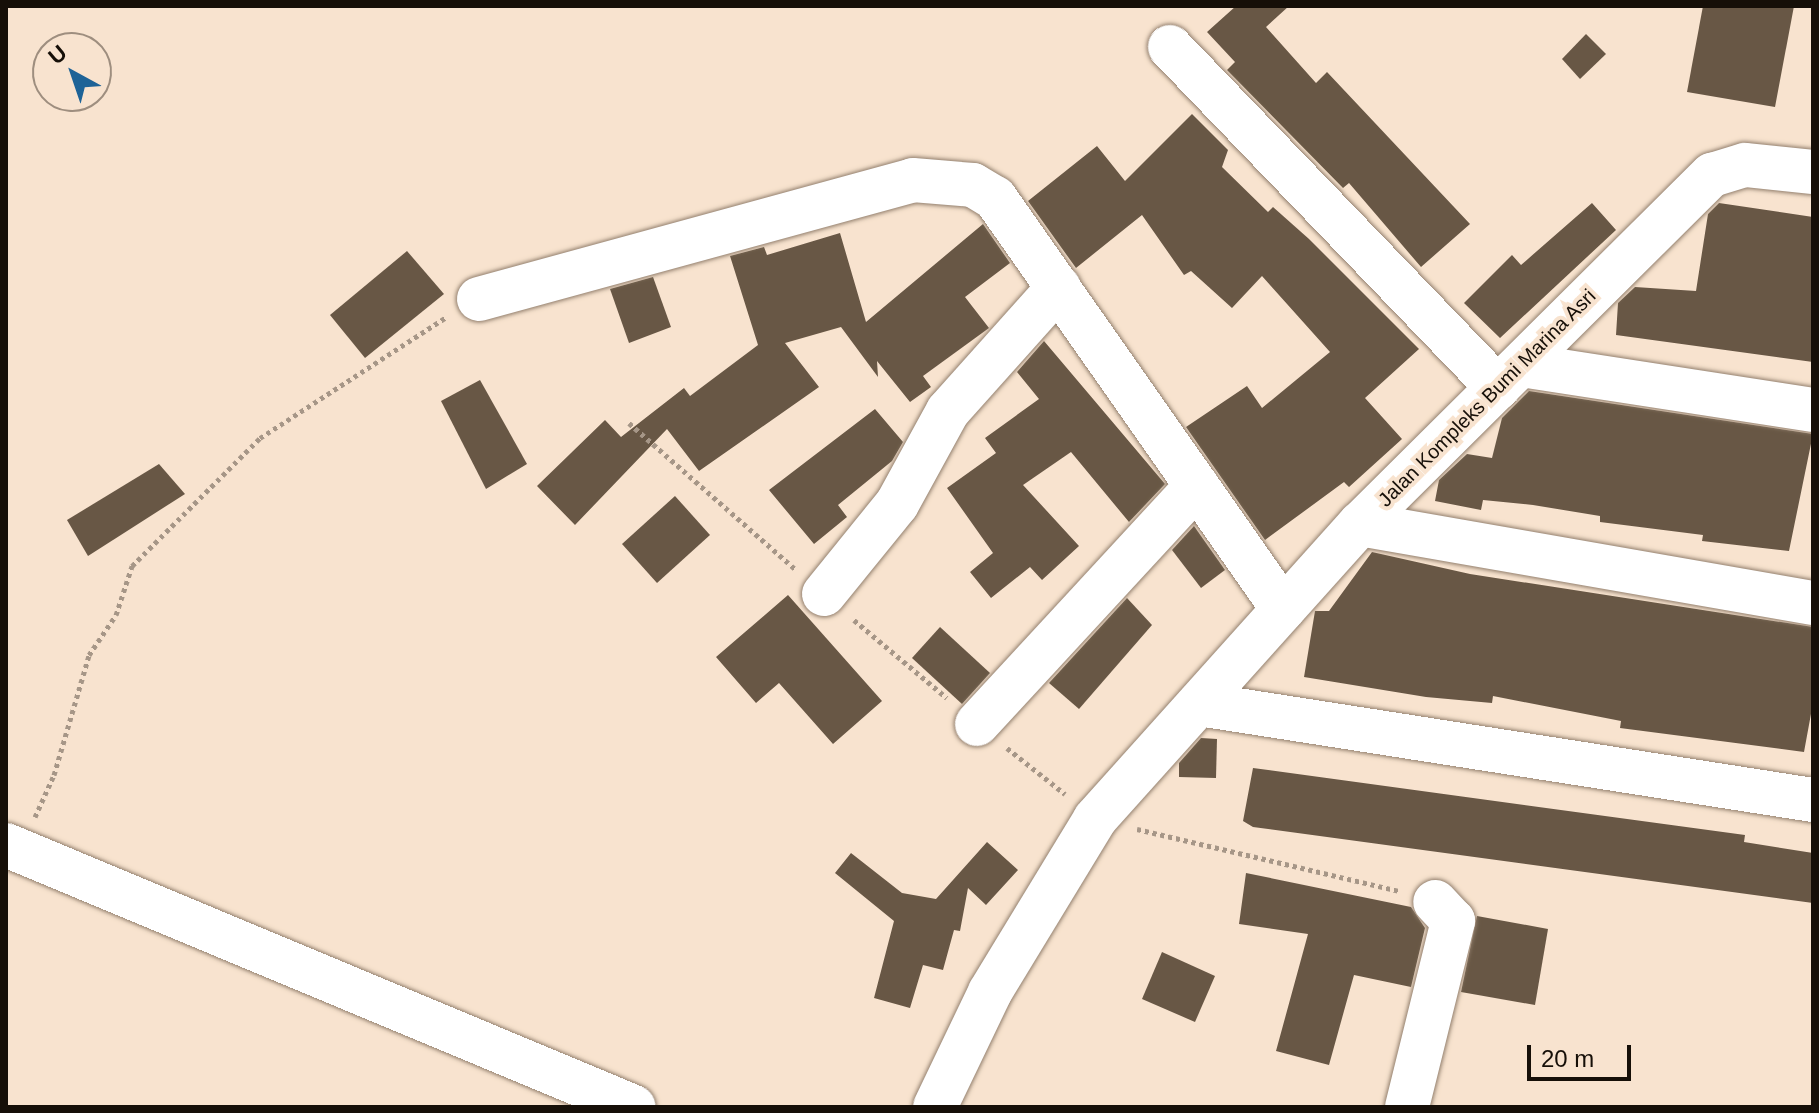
<!DOCTYPE html>
<style>
body{margin:0}
#map{position:relative;width:1819px;height:1113px;overflow:hidden;background:#f8e3cf;font-family:Arial,sans-serif}
div>[style]{position:absolute}
.building>*{inset:0;background:#685745}
.path>*{height:5px;margin-top:-2.5px;transform-origin:0;background:repeating-linear-gradient(90deg,#a69687 0 4px,transparent 0 8px)}
.roads{filter:drop-shadow(0 0 2px #93806e) drop-shadow(0 0 2px #93806e)}
.minor>*{height:44px;margin:-22px;padding:0 22px;transform-origin:22px;border-radius:22px;background:#fff}
span{translate:-50% -50%;white-space:nowrap;text-align:center;line-height:1.15;-webkit-text-stroke:8px #f8e3cf;paint-order:stroke}
.street-label{font-size:20px;color:#160f08}
.frame{position:absolute;inset:0;border:8px solid #160f08;pointer-events:none}
.north{position:absolute;left:32px;top:32px;width:80px;height:80px;box-sizing:border-box;background:#f8e3cf;border:2px solid #9e8e7f;border-radius:50%;rotate:320deg;font-size:22px;font-weight:700;line-height:32px;text-align:center;color:#160f08}
.north::after{content:'';display:block;margin:auto;width:28px;height:36px;background:#1e6397;clip-path:polygon(50% 0,100% 100%,50% 72%,0 100%)}
.scale{position:absolute;left:1527px;top:1045px;width:104px;height:36px;box-sizing:border-box;border:4px solid #160f08;border-top:0;padding-left:10px;font-size:24px;line-height:28px;white-space:nowrap;color:#160f08;-webkit-text-stroke:6px #f8e3cf;paint-order:stroke}
</style>
<div id="map">
<div class="building">
<i style="clip-path:polygon(1236px 6px,1289px 6px,1266px 27px,1316px 83px,1327px 72px,1470px 224px,1421px 267px,1349px 183px,1343px 188px,1227px 70px,1235px 62px,1207px 32px)"></i>
<i style="clip-path:polygon(1703px 6px,1794px 6px,1775px 107px,1687px 92px)"></i>
<i style="clip-path:polygon(1586px 34px,1606px 54px,1580px 79px,1562px 59px)"></i>
<i style="clip-path:polygon(1192px 114px,1228px 150px,1222px 167px,1268px 212px,1273px 207px,1309px 239px,1419px 349px,1365px 398px,1402px 439px,1349px 487px,1344px 482px,1265px 540px,1186px 427px,1247px 386px,1262px 408px,1330px 352px,1262px 276px,1232px 308px,1191px 271px,1184px 275px,1142px 215px,1076px 268px,1028px 201px,1097px 146px,1125px 181px)"></i>
<i style="clip-path:polygon(1592px 203px,1616px 230px,1500px 338px,1464px 303px,1512px 255px,1521px 265px)"></i>
<i style="clip-path:polygon(1719px 203px,1813px 217px,1813px 362px,1616px 335px,1618px 303px,1635px 287px,1696px 291px,1708px 214px)"></i>
<i style="clip-path:polygon(983px 224px,1010px 263px,965px 297px,989px 328px,923px 376px,931px 387px,910px 402px,877px 361px,878px 377px,841px 327px,785px 343px,819px 387px,699px 471px,667px 429px,575px 525px,537px 486px,605px 420px,621px 437px,684px 388px,690px 396px,758px 345px,730px 256px,764px 247px,767px 255px,840px 233px,866px 322px)"></i>
<i style="clip-path:polygon(407px 251px,444px 294px,365px 358px,330px 315px)"></i>
<i style="clip-path:polygon(653px 277px,671px 327px,629px 343px,610px 289px)"></i>
<i style="clip-path:polygon(1044px 341px,1165px 484px,1129px 522px,1071px 452px,1023px 485px,1079px 546px,1042px 580px,1030px 567px,991px 598px,970px 572px,993px 553px,947px 488px,996px 453px,985px 438px,1039px 399px,1017px 372px)"></i>
<i style="clip-path:polygon(480px 380px,527px 464px,486px 489px,441px 401px)"></i>
<i style="clip-path:polygon(1529px 391px,1813px 434px,1789px 551px,1702px 541px,1703px 535px,1600px 522px,1600px 516px,1533px 505px,1483px 500px,1481px 510px,1435px 501px,1439px 480px,1467px 454px,1492px 458px,1502px 418px)"></i>
<i style="clip-path:polygon(875px 409px,903px 442px,892px 461px,838px 505px,847px 517px,814px 544px,769px 490px)"></i>
<i style="clip-path:polygon(159px 464px,185px 494px,88px 556px,67px 520px)"></i>
<i style="clip-path:polygon(675px 496px,710px 535px,657px 583px,622px 544px)"></i>
<i style="clip-path:polygon(1194px 526px,1225px 570px,1201px 588px,1172px 550px)"></i>
<i style="clip-path:polygon(1372px 552px,1470px 574px,1813px 627px,1813px 703px,1804px 752px,1620px 728px,1621px 721px,1493px 696px,1492px 703px,1426px 697px,1304px 677px,1315px 611px,1329px 611px)"></i>
<i style="clip-path:polygon(788px 595px,882px 701px,833px 744px,779px 683px,756px 703px,716px 657px)"></i>
<i style="clip-path:polygon(1127px 598px,1152px 625px,1079px 709px,1049px 683px)"></i>
<i style="clip-path:polygon(940px 627px,990px 673px,962px 704px,912px 658px)"></i>
<i style="clip-path:polygon(1201px 738px,1217px 739px,1216px 778px,1179px 777px,1179px 763px)"></i>
<i style="clip-path:polygon(1253px 768px,1745px 835px,1744px 842px,1813px 853px,1813px 903px,1253px 827px,1243px 821px)"></i>
<i style="clip-path:polygon(987px 842px,1018px 870px,986px 905px,968px 888px,960px 931px,954px 930px,943px 970px,923px 965px,910px 1008px,874px 998px,894px 921px,835px 873px,851px 853px,902px 893px,936px 899px)"></i>
<i style="clip-path:polygon(1246px 873px,1411px 907px,1425px 928px,1411px 987px,1354px 975px,1329px 1065px,1276px 1051px,1308px 934px,1239px 924px)"></i>
<i style="clip-path:polygon(1477px 916px,1548px 929px,1535px 1005px,1461px 992px)"></i>
<i style="clip-path:polygon(1162px 952px,1215px 976px,1195px 1022px,1142px 999px)"></i>
</div>
<div class="path">
<i style="left:629px;top:423px;width:221px;rotate:41.3deg"></i>
<i style="left:854px;top:620px;width:121px;rotate:40deg"></i>
<i style="left:1007px;top:748px;width:74px;rotate:38.4deg"></i>
<i style="left:35px;top:817px;width:46px;rotate:-65.7deg"></i>
<i style="left:54px;top:775px;width:125px;rotate:-73.7deg"></i>
<i style="left:89px;top:655px;width:48px;rotate:-56deg"></i>
<i style="left:116px;top:615px;width:52px;rotate:-71.9deg"></i>
<i style="left:132px;top:566px;width:181px;rotate:-45deg"></i>
<i style="left:260px;top:438px;width:222px;rotate:-33deg"></i>
<i style="left:1137px;top:829px;width:269px;rotate:13.3deg"></i>
</div>
<div class="roads">
<div class="minor">
<i style="left:1170px;top:47px;width:473px;rotate:46.1deg"></i>
<i style="left:479px;top:299px;width:450px;rotate:-15.3deg"></i>
<i style="left:913px;top:180px;width:60px;rotate:4.8deg"></i>
<i style="left:973px;top:185px;width:26px;rotate:31deg"></i>
<i style="left:995px;top:198px;width:502px;rotate:54.98deg"></i>
<i style="left:1522px;top:365px;width:294px;rotate:8.8deg"></i>
<i style="left:1360px;top:524px;width:460px;rotate:9.9deg"></i>
<i style="left:824px;top:594px;width:116px;rotate:-51deg"></i>
<i style="left:897px;top:504px;width:106px;rotate:-61.3deg"></i>
<i style="left:948px;top:411px;width:166px;rotate:-48.2deg"></i>
<i style="left:1199px;top:704px;width:621px;rotate:8.89deg"></i>
<i style="left:977px;top:724px;width:324px;rotate:-47.3deg"></i>
<i style="left:6px;top:845px;width:680px;rotate:22.65deg"></i>
<i style="left:935px;top:1107px;width:127px;rotate:-64.4deg"></i>
<i style="left:990px;top:992px;width:202px;rotate:-58.7deg"></i>
<i style="left:1095px;top:819px;width:397px;rotate:-48.1deg"></i>
<i style="left:1360px;top:524px;width:496px;rotate:-44.8deg"></i>
<i style="left:1712px;top:175px;width:34px;rotate:-17deg"></i>
<i style="left:1745px;top:165px;width:68px;rotate:5.9deg"></i>
<i style="left:1407px;top:1107px;width:192px;rotate:-76.1deg"></i>
<i style="left:1453px;top:921px;width:26px;rotate:-133deg"></i>
</div>
</div>
<div class="street-label">
<span style="left:1487px;top:398px;rotate:-45deg">Jalan Kompleks Bumi Marina Asri</span>
</div>
<div class="frame"></div>
<div class="north">U</div>
<div class="scale">20 m</div>
</div>
